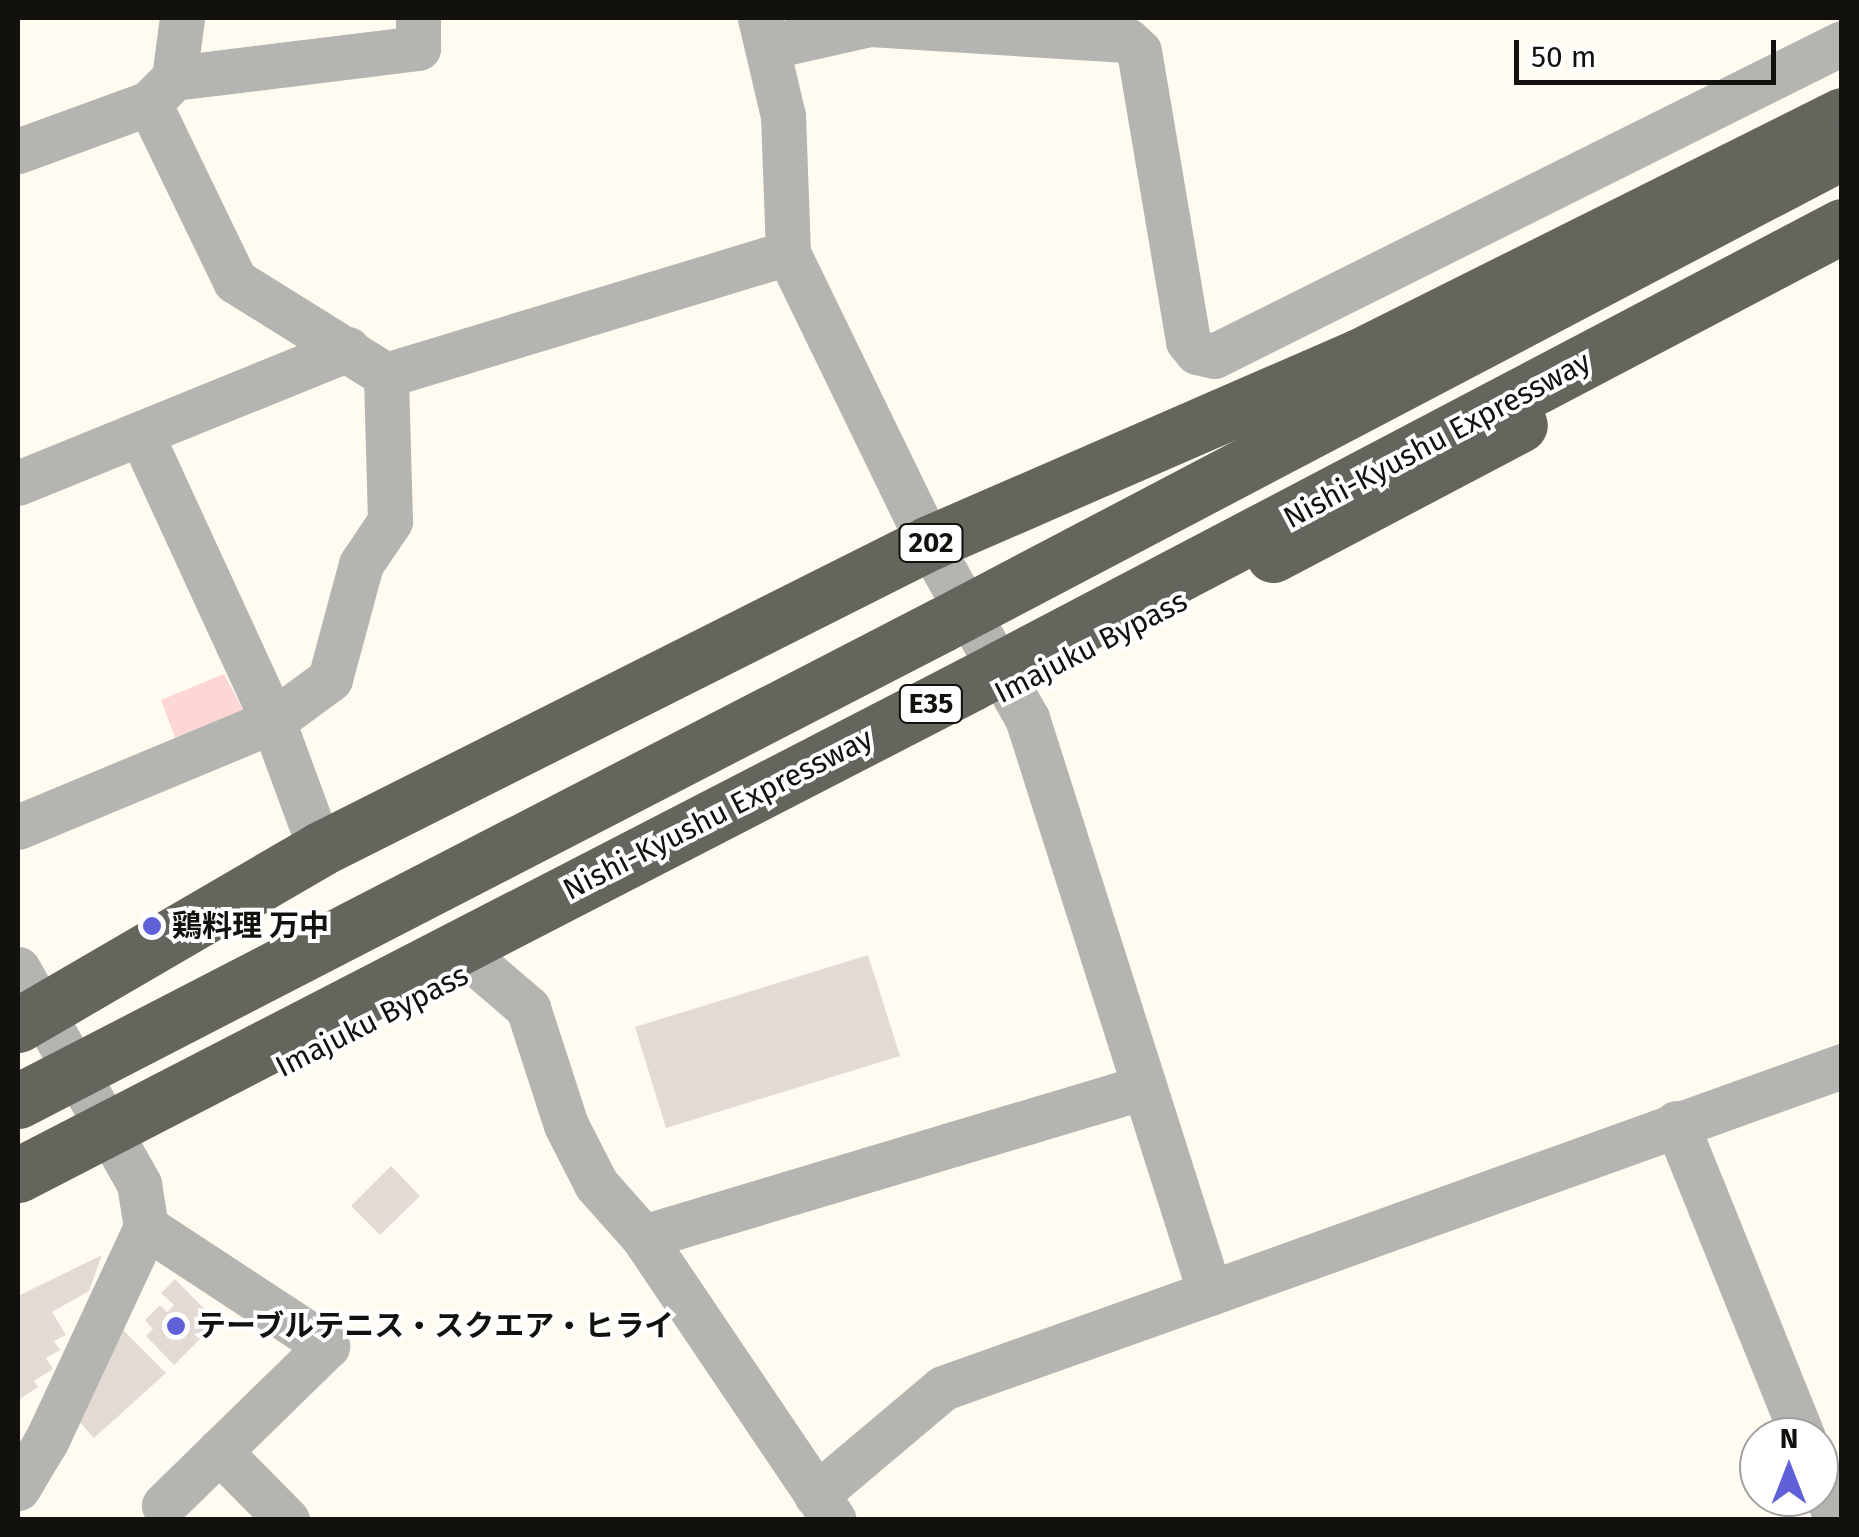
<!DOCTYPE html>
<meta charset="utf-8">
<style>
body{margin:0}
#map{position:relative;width:1859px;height:1537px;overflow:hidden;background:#fffbf1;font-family:"Fira Sans","Noto Sans JP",sans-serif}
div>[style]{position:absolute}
.green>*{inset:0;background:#fcd7d6}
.building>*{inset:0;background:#e3dad4}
.minor>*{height:45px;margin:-22.5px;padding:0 22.5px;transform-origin:22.5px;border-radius:22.5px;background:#b4b5b1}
.highway>*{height:55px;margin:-27.5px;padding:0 27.5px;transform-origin:27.5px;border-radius:27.5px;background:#64665e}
.highway-bridge>*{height:55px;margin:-27.5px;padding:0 27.5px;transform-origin:27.5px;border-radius:27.5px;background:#64665e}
.dots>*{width:28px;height:28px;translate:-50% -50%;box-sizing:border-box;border:5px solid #fff;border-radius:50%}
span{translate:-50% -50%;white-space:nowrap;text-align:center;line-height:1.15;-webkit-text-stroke:8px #fff;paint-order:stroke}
.shield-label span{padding:2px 8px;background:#fff;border:2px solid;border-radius:8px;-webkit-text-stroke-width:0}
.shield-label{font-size:28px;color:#12110d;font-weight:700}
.street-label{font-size:30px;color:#12110d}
.poi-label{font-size:30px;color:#12110d;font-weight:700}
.left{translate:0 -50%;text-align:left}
.frame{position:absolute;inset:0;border:20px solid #12110d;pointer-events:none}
.north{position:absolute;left:1739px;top:1417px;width:100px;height:100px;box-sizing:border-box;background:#fff;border:2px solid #a0a09e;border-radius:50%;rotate:0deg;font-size:28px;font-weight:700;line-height:40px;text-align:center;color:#12110d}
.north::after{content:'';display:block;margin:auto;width:35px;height:45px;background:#6060d8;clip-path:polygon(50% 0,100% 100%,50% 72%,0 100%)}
.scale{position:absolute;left:1514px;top:40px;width:262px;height:45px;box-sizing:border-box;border:5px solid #12110d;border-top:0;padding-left:12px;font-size:30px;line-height:35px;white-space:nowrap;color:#12110d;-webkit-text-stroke:8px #fff;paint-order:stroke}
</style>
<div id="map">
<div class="green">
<i style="clip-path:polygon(224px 674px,249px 721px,180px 751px,161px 700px)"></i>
</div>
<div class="building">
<i style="clip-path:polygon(868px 955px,900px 1056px,666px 1128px,635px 1027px)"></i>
<i style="clip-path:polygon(391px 1166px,420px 1196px,380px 1235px,351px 1206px)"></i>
<i style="clip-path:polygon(102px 1255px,89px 1291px,52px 1312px,66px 1335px,54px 1341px,60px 1350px,46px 1358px,53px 1369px,34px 1381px,38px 1387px,18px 1400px,18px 1296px)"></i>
<i style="clip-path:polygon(175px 1279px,217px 1322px,174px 1365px,146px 1336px,153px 1329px,145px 1320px,160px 1305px,167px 1312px,174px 1305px,161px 1293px)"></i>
<i style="clip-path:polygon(119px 1326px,166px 1373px,94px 1438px,77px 1419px)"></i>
</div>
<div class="minor">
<i style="left:760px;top:18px;width:101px;rotate:76.8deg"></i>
<i style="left:783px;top:116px;width:137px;rotate:87.9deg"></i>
<i style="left:788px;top:253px;width:322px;rotate:64.1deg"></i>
<i style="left:929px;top:543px;width:201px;rotate:60.8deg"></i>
<i style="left:1027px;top:718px;width:603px;rotate:72.35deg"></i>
<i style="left:1210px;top:1293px;width:672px;rotate:-19.76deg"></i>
<i style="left:767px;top:47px;width:106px;rotate:-12.6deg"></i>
<i style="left:870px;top:24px;width:257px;rotate:3.6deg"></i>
<i style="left:1127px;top:40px;width:16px;rotate:43deg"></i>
<i style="left:1139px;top:51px;width:294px;rotate:80.4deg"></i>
<i style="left:1188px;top:341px;width:14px;rotate:51deg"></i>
<i style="left:1197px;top:352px;width:17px;rotate:13deg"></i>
<i style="left:1214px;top:356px;width:702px;rotate:-26.49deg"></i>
<i style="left:174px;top:78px;width:246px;rotate:-7deg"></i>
<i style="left:418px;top:48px;width:30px;rotate:-90deg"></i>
<i style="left:149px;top:103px;width:198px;rotate:64.2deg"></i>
<i style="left:235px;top:281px;width:178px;rotate:31.9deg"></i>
<i style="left:18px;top:151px;width:140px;rotate:-20.1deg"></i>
<i style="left:149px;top:103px;width:35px;rotate:-45deg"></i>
<i style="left:174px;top:78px;width:61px;rotate:-82.4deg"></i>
<i style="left:386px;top:375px;width:420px;rotate:-16.9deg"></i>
<i style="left:141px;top:434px;width:316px;rotate:65.3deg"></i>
<i style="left:273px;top:721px;width:136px;rotate:69.8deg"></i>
<i style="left:18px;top:483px;width:356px;rotate:-22.1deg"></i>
<i style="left:18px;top:827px;width:276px;rotate:-22.6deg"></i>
<i style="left:273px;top:721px;width:71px;rotate:-36.4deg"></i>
<i style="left:330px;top:679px;width:119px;rotate:-74.9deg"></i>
<i style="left:361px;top:564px;width:52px;rotate:-56deg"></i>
<i style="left:390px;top:521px;width:146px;rotate:-91.6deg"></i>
<i style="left:479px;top:966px;width:65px;rotate:40.6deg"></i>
<i style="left:528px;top:1008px;width:123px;rotate:72deg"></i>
<i style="left:566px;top:1125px;width:66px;rotate:63deg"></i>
<i style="left:596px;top:1184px;width:71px;rotate:48.4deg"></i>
<i style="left:643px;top:1237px;width:341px;rotate:56deg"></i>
<i style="left:18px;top:969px;width:247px;rotate:60.6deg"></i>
<i style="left:139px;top:1184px;width:44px;rotate:80.8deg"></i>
<i style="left:146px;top:1227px;width:236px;rotate:115deg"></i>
<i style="left:46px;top:1441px;width:55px;rotate:120.8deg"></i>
<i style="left:1676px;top:1123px;width:339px;rotate:68deg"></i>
<i style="left:146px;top:1227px;width:217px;rotate:33.3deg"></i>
<i style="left:327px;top:1346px;width:228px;rotate:135.7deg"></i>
<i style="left:643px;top:1237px;width:523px;rotate:-16.67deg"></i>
<i style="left:219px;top:1451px;width:97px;rotate:45.4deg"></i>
<i style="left:1819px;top:1476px;width:48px;rotate:67.8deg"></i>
<i style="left:816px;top:1495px;width:166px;rotate:-40.1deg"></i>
<i style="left:943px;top:1388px;width:283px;rotate:-19.6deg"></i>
</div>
<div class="highway">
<i style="left:1273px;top:555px;width:279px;rotate:-27.8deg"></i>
<i style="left:18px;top:1025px;width:350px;rotate:-30.2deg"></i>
<i style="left:320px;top:849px;width:682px;rotate:-26.68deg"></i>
<i style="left:929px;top:543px;width:469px;rotate:-23.5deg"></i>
<i style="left:1359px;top:356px;width:540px;rotate:-26.52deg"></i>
</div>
<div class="highway-bridge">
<i style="left:18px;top:1101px;width:1039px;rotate:-27.28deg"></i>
<i style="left:941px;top:625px;width:1018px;rotate:-27.7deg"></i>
<i style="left:18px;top:1175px;width:1073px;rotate:-27.28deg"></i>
<i style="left:972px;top:683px;width:983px;rotate:-27.71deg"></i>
</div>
<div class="dots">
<i style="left:152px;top:926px;background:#6060d8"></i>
<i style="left:176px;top:1326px;background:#6060d8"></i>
</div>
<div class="shield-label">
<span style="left:931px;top:543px">202</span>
<span style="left:931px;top:704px">E35</span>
</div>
<div class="street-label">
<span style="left:1437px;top:440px;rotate:-28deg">Nishi-Kyushu Expressway</span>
<span style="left:1091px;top:647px;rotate:-27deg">Imajuku Bypass</span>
<span style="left:718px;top:814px;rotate:-27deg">Nishi-Kyushu Expressway</span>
<span style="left:372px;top:1021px;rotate:-27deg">Imajuku Bypass</span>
</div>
<div class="poi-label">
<span class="left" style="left:172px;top:926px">鶏料理 万中</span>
<span class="left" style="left:196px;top:1326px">テーブルテニス・スクエア・ヒライ</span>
</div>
<div class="frame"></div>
<div class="north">N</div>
<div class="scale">50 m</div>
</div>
